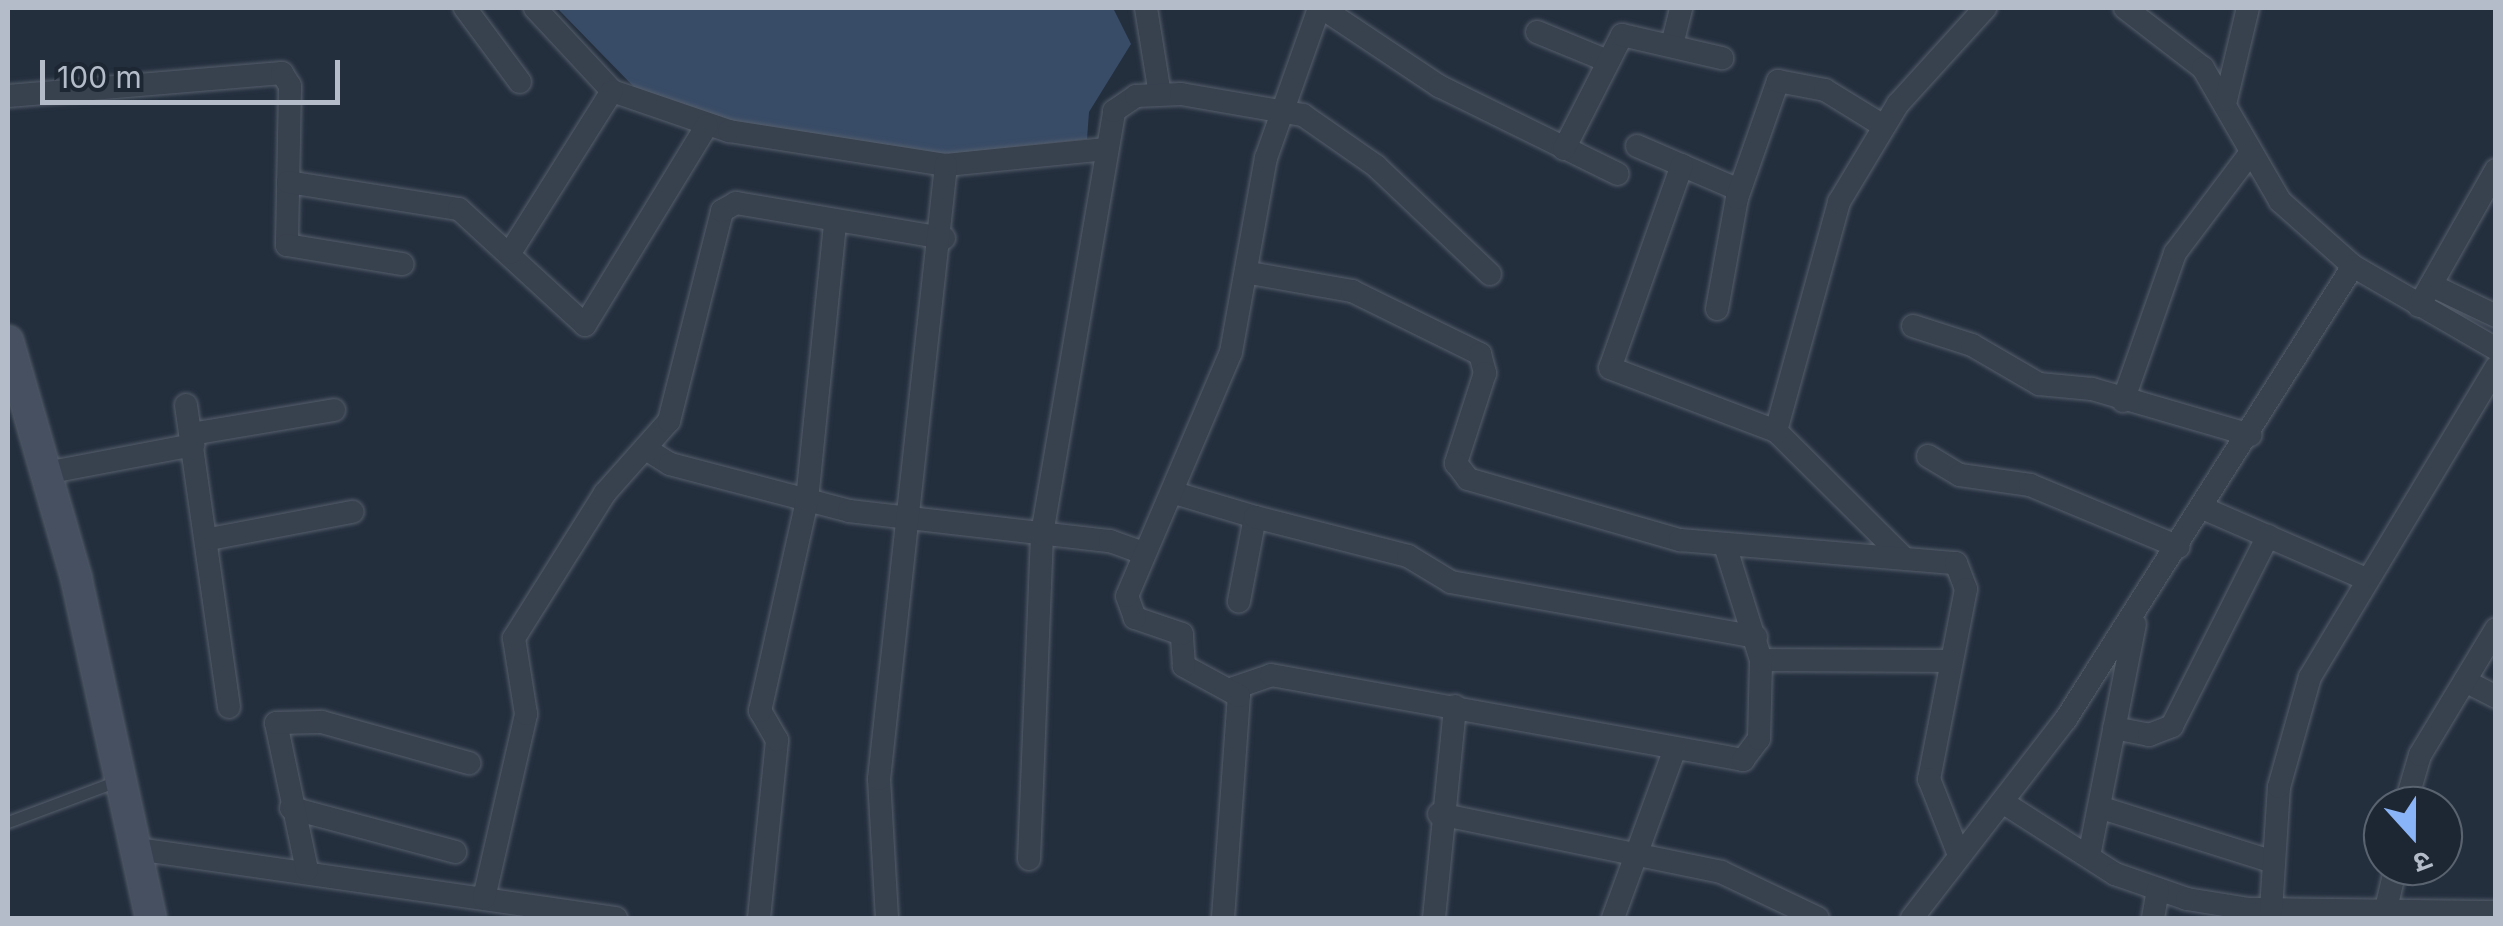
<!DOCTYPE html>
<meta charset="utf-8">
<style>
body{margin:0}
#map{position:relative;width:2503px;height:926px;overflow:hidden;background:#242f3e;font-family:Inter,"Noto Sans Devanagari",sans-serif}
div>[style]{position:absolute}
.water>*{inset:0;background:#394c67}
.roads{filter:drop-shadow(0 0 2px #565f6c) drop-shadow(0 0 2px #565f6c)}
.lane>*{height:11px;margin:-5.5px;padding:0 5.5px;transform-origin:5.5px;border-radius:5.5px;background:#38414e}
.street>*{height:22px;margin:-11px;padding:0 11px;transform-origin:11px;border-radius:11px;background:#38414e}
.secondary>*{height:30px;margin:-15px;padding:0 15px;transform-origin:15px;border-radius:15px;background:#465061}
span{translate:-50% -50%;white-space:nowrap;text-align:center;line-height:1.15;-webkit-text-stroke:8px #1d2633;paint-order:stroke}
.frame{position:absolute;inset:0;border:10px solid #b4bcc9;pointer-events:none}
.north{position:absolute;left:2363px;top:786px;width:100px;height:100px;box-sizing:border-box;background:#1d2633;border:2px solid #59626f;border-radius:50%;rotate:159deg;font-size:28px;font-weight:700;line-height:40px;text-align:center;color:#b4bcc9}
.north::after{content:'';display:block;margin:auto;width:35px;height:45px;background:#8ab4f8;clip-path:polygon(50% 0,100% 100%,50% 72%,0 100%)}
.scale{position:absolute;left:40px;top:60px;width:300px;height:45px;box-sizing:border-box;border:5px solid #b4bcc9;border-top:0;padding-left:12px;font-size:30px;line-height:35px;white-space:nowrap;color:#b4bcc9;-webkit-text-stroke:8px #1d2633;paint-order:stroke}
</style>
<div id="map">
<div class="water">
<i style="clip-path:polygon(557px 8px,1113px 8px,1131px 44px,1089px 112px,1087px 139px,930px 156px,759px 132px,634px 87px)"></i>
</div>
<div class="roads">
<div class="lane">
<i style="left:8px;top:822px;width:120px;rotate:-20.6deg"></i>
</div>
<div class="street">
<i style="left:465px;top:8px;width:92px;rotate:53.4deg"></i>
<i style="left:535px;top:8px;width:113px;rotate:47.1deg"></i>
<i style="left:612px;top:91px;width:124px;rotate:18.9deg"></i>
<i style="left:729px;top:131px;width:220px;rotate:8.9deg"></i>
<i style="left:946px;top:165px;width:161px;rotate:-5.7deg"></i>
<i style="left:1146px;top:8px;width:87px;rotate:80.8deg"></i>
<i style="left:1322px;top:8px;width:141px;rotate:33.7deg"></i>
<i style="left:1439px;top:86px;width:199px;rotate:26.2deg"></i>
<i style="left:2125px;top:8px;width:98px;rotate:37.6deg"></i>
<i style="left:2203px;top:68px;width:154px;rotate:59.9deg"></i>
<i style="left:2280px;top:201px;width:98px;rotate:41.7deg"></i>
<i style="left:2353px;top:266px;width:165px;rotate:30.1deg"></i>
<i style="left:1537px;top:32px;width:74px;rotate:22.4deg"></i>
<i style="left:1672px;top:45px;width:38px;rotate:-76deg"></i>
<i style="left:8px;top:96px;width:275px;rotate:-4.8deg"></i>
<i style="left:282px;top:73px;width:15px;rotate:58deg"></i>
<i style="left:290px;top:86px;width:159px;rotate:91.1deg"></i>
<i style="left:287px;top:245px;width:117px;rotate:9.4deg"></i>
<i style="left:2226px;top:100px;width:95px;rotate:-76.6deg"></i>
<i style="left:1637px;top:146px;width:111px;rotate:23.3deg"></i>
<i style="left:1564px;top:149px;width:128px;rotate:-63deg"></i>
<i style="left:1622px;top:35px;width:103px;rotate:13deg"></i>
<i style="left:1682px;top:165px;width:215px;rotate:109.5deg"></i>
<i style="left:1610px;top:368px;width:178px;rotate:20.8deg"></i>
<i style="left:1776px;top:431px;width:176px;rotate:44.8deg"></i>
<i style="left:288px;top:182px;width:173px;rotate:9deg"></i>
<i style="left:459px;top:209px;width:171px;rotate:42.6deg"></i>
<i style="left:585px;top:325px;width:234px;rotate:-58.6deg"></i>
<i style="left:510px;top:253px;width:191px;rotate:-57.8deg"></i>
<i style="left:1250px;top:273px;width:104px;rotate:10deg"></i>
<i style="left:1352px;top:291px;width:143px;rotate:26.2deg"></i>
<i style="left:1480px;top:354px;width:20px;rotate:75deg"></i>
<i style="left:1485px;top:373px;width:95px;rotate:107.9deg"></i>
<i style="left:1456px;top:463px;width:20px;rotate:53deg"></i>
<i style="left:1468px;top:479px;width:221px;rotate:16.1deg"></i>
<i style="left:1680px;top:540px;width:277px;rotate:4.8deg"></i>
<i style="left:1956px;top:563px;width:28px;rotate:69deg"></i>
<i style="left:1966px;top:589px;width:194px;rotate:101deg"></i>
<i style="left:1929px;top:779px;width:82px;rotate:68.5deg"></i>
<i style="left:2431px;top:285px;width:72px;rotate:25.5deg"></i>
<i style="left:2419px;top:306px;width:156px;rotate:-60.5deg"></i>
<i style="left:1717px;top:309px;width:113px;rotate:-79.8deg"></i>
<i style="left:1737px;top:198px;width:124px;rotate:-70.7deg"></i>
<i style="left:1778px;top:81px;width:48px;rotate:10.8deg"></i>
<i style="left:1825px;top:90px;width:67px;rotate:31.6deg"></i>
<i style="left:1913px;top:326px;width:62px;rotate:17.9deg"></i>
<i style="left:1972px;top:345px;width:78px;rotate:30.2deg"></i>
<i style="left:2039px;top:384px;width:53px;rotate:5.4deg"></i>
<i style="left:2092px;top:389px;width:165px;rotate:16.2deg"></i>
<i style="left:2123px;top:401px;width:157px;rotate:-70.6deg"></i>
<i style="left:2175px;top:253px;width:126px;rotate:-53deg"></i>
<i style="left:186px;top:405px;width:305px;rotate:81.9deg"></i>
<i style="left:1776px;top:431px;width:238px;rotate:-74.6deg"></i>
<i style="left:1839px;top:202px;width:114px;rotate:-59deg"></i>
<i style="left:1898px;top:104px;width:130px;rotate:-47.8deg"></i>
<i style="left:191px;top:434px;width:145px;rotate:-9.5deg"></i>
<i style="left:646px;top:449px;width:28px;rotate:32deg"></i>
<i style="left:670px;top:464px;width:185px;rotate:14.7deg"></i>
<i style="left:849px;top:511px;width:263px;rotate:6.6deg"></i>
<i style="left:1110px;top:541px;width:32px;rotate:20deg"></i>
<i style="left:1928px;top:456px;width:37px;rotate:31deg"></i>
<i style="left:1960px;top:475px;width:71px;rotate:8.1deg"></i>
<i style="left:2030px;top:485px;width:161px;rotate:22.6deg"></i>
<i style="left:46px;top:473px;width:150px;rotate:-10.8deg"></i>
<i style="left:1178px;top:494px;width:80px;rotate:16.6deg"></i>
<i style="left:1255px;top:517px;width:86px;rotate:100.8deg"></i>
<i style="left:2205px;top:509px;width:176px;rotate:23.5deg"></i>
<i style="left:1255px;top:517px;width:158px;rotate:14.3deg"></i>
<i style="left:1408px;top:556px;width:50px;rotate:31.2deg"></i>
<i style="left:1451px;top:582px;width:310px;rotate:10.2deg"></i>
<i style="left:210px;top:539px;width:145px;rotate:-10.8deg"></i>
<i style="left:1761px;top:660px;width:189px;rotate:0.3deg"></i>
<i style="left:2465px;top:681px;width:35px;rotate:27deg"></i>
<i style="left:1234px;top:688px;width:39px;rotate:-19deg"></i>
<i style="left:1271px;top:675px;width:480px;rotate:10.2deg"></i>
<i style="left:1743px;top:760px;width:26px;rotate:-53deg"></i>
<i style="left:1759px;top:739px;width:79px;rotate:-88.5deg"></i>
<i style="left:1761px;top:660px;width:117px;rotate:-107.4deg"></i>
<i style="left:2114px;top:728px;width:36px;rotate:11deg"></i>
<i style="left:2149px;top:735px;width:25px;rotate:-21deg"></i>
<i style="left:2172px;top:726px;width:213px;rotate:-63.2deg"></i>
<i style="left:2004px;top:803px;width:132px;rotate:32.6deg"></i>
<i style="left:2115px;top:874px;width:76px;rotate:19.1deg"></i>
<i style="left:2187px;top:899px;width:63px;rotate:9.2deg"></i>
<i style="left:2249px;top:909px;width:247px;rotate:0.7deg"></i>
<i style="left:2405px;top:806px;width:53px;rotate:-73.6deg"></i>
<i style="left:2420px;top:755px;width:147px;rotate:-58.9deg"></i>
<i style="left:291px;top:808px;width:170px;rotate:15deg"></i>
<i style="left:2102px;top:808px;width:179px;rotate:17.5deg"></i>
<i style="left:1439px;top:814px;width:288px;rotate:11.6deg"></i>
<i style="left:1721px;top:872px;width:107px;rotate:25.4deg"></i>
<i style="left:137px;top:849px;width:484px;rotate:8.2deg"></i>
<i style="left:2090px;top:851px;width:231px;rotate:-78.8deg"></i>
<i style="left:1029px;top:859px;width:325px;rotate:-87.7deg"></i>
<i style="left:1042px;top:534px;width:429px;rotate:-80.3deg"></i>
<i style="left:1114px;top:111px;width:27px;rotate:-34deg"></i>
<i style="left:1136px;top:96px;width:45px;rotate:-2.5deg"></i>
<i style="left:1181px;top:94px;width:124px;rotate:9.8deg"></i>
<i style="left:1303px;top:115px;width:89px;rotate:34.9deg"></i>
<i style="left:1376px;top:166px;width:157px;rotate:43.5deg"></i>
<i style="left:307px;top:870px;width:150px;rotate:-101.9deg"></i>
<i style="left:276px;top:723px;width:46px;rotate:-1.2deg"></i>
<i style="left:322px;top:722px;width:153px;rotate:15.6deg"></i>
<i style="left:484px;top:898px;width:189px;rotate:-77.1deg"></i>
<i style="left:526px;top:714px;width:77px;rotate:-99deg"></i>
<i style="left:514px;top:638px;width:171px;rotate:-57.9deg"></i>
<i style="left:605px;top:493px;width:96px;rotate:-48.4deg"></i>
<i style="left:669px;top:421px;width:217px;rotate:-75.8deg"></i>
<i style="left:722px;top:211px;width:16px;rotate:-30deg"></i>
<i style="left:736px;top:203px;width:211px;rotate:9.6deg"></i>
<i style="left:2271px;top:910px;width:123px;rotate:-86.3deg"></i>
<i style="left:2279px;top:787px;width:114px;rotate:-74.3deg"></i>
<i style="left:2310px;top:677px;width:361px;rotate:-59deg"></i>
<i style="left:2385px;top:913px;width:48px;rotate:-76.8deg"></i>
<i style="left:759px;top:918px;width:179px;rotate:-84.2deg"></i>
<i style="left:777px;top:740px;width:34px;rotate:-120deg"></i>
<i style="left:760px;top:711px;width:216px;rotate:-77.4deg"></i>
<i style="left:807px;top:500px;width:278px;rotate:-84.2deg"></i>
<i style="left:887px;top:918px;width:139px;rotate:-93.3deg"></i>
<i style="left:879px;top:779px;width:618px;rotate:-83.77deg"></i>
<i style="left:1223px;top:918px;width:223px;rotate:-85.9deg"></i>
<i style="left:1239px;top:696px;width:63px;rotate:-151.4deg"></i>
<i style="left:1184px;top:666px;width:32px;rotate:-94deg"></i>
<i style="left:1182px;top:634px;width:50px;rotate:-161.2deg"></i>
<i style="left:1135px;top:618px;width:23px;rotate:-110deg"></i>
<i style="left:1127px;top:596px;width:265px;rotate:-66.9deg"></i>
<i style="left:1231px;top:352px;width:197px;rotate:-79.8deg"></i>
<i style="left:1266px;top:158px;width:159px;rotate:-70.5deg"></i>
<i style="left:1434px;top:918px;width:213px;rotate:-84.3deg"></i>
<i style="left:1613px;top:918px;width:180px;rotate:-69.9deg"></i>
<i style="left:1912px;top:918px;width:252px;rotate:-52.3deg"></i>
<i style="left:2066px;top:719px;width:536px;rotate:-57.64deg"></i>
<i style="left:2153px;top:918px;width:29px;rotate:-80deg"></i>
</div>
<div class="secondary">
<i style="left:8px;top:341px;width:246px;rotate:73.9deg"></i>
<i style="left:76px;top:577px;width:349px;rotate:77.6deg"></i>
</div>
</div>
<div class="frame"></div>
<div class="north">उ</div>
<div class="scale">100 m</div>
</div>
